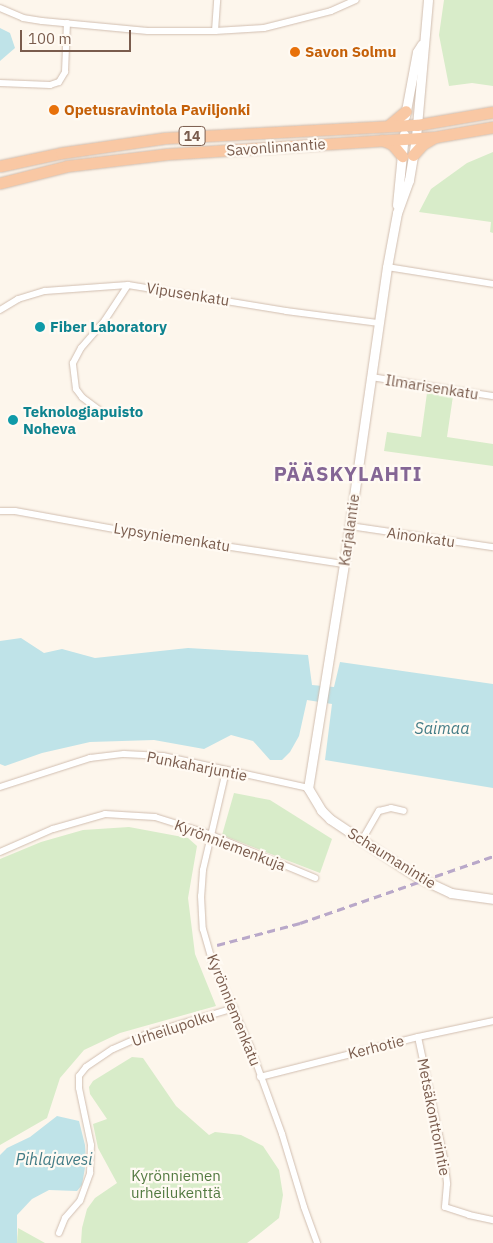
<!DOCTYPE html>
<meta charset="utf-8">
<style>
body{margin:0}
#map{position:relative;width:493px;height:1243px;overflow:hidden;background:#fdf6ec;font-family:"IBM Plex Sans",sans-serif}
div>[style]{position:absolute}
.green>*{inset:0;background:#d8ecc9}
.water>*{inset:0;background:#bfe3e8}
.roads{filter:drop-shadow(0 0 1px #d1beb0) drop-shadow(0 0 1px #d1beb0)}
.minor>*{height:6px;margin:-3px;padding:0 3px;transform-origin:3px;border-radius:3px;background:#fff}
.tertiary>*{height:9px;margin:-4.5px;padding:0 4.5px;transform-origin:4.5px;border-radius:4.5px;background:#fff}
.trunk>*{height:11px;margin:-5.5px;padding:0 5.5px;transform-origin:5.5px;border-radius:5.5px;background:#f9c8a4}
.rail>*{height:2.5px;margin-top:-1.25px;transform-origin:0;background:repeating-linear-gradient(90deg,#b9a8c9 0 8px,transparent 0 13px)}
.dots>*{width:14px;height:14px;translate:-50% -50%;box-sizing:border-box;border:2px solid #fffaf3;border-radius:50%}
span{translate:-50% -50%;white-space:nowrap;text-align:center;line-height:1.15;-webkit-text-stroke:4.5px #fffaf3;paint-order:stroke}
.shield-label span{padding:1px 4px;background:#fffaf3;border:1px solid;border-radius:4px;-webkit-text-stroke-width:0}
.shield-label{font-size:14px;color:#7a5c4d;font-weight:700}
.food-label{font-size:15px;color:#c56008;font-weight:700}
.left{translate:0 -50%;text-align:left}
.street-label{font-size:15px;color:#7a5c4d}
.culture-label{font-size:15px;color:#0d838f;font-weight:700}
.park-label{font-size:15px;color:#537a41}
.water-label{font-size:16px;color:#437c86;font-style:italic}
.district-label{font-size:20px;color:#846695;font-weight:700;letter-spacing:1px}
.scale{position:absolute;left:20px;top:30px;width:111px;height:22px;box-sizing:border-box;border:2px solid #7a5c4d;border-top:0;padding-left:6px;font-size:15px;line-height:18px;white-space:nowrap;color:#7a5c4d;-webkit-text-stroke:4px #fffaf3;paint-order:stroke}
</style>
<div id="map">
<div class="green">
<i style="clip-path:polygon(444px 0,493px 0,493px 86px,472px 83px,449px 86px,439px 35px)"></i>
<i style="clip-path:polygon(493px 152px,493px 233px,490px 232px,491px 222px,419px 212px,431px 189px,467px 163px)"></i>
<i style="clip-path:polygon(427px 393px,453px 396px,447px 437px,493px 444px,493px 466px,384px 451px,387px 432px,421px 437px)"></i>
<i style="clip-path:polygon(234px 793px,270px 800px,332px 839px,320px 873px,222px 835px)"></i>
<i style="clip-path:polygon(129px 827px,188px 838px,197px 846px,188px 898px,195px 954px,216px 1006px,120px 1033px,84px 1050px,60px 1078px,47px 1118px,0 1145px,0 859px,41px 842px,83px 830px)"></i>
<i style="clip-path:polygon(132px 1057px,143px 1058px,176px 1106px,209px 1135px,215px 1132px,241px 1135px,263px 1146px,279px 1170px,283px 1195px,279px 1218px,254px 1238px,247px 1243px,81px 1243px,82px 1228px,87px 1209px,95px 1198px,117px 1183px,98px 1148px,93px 1124px,107px 1119px,90px 1094px,89px 1087px,93px 1081px)"></i>
<i style="clip-path:polygon(18px 1228px,45px 1243px,17px 1243px)"></i>
</div>
<div class="water">
<i style="clip-path:polygon(0 28px,10px 33px,15px 48px,0 61px)"></i>
<i style="clip-path:polygon(21px 638px,44px 653px,62px 649px,95px 658px,188px 648px,308px 655px,312px 685px,334px 687px,340px 662px,493px 684px,493px 788px,325px 760px,332px 704px,307px 700px,299px 736px,290px 752px,282px 760px,270px 760px,253px 741px,231px 735px,204px 749px,154px 740px,90px 742px,42px 753px,5px 766px,0 764px,0 641px)"></i>
<i style="clip-path:polygon(57px 1116px,79px 1121px,85px 1145px,86px 1162px,82px 1185px,77px 1191px,49px 1190px,32px 1199px,17px 1215px,17px 1243px,0 1243px,0 1155px,7px 1148px,30px 1137px)"></i>
</div>
<div class="roads">
<div class="minor">
<i style="left:0;top:8px;width:25px;rotate:23deg"></i>
<i style="left:23px;top:18px;width:19px;rotate:9deg"></i>
<i style="left:42px;top:21px;width:106px;rotate:5.4deg"></i>
<i style="left:148px;top:31px;width:67px"></i>
<i style="left:215px;top:31px;width:49px;rotate:-3.5deg"></i>
<i style="left:264px;top:28px;width:69px;rotate:-14.2deg"></i>
<i style="left:331px;top:11px;width:27px;rotate:-24deg"></i>
<i style="left:215px;top:31px;width:31px;rotate:-86deg"></i>
<i style="left:0;top:83px;width:50px;rotate:2.3deg"></i>
<i style="left:50px;top:85px;width:9px;rotate:-18deg"></i>
<i style="left:59px;top:82px;width:12px;rotate:-59deg"></i>
<i style="left:65px;top:72px;width:49px;rotate:-87.7deg"></i>
<i style="left:387px;top:267px;width:107px;rotate:9.1deg"></i>
<i style="left:0;top:310px;width:21px;rotate:-31deg"></i>
<i style="left:18px;top:299px;width:28px;rotate:-17deg"></i>
<i style="left:45px;top:291px;width:83px;rotate:-4.1deg"></i>
<i style="left:128px;top:285px;width:160px;rotate:9.3deg"></i>
<i style="left:286px;top:311px;width:94px;rotate:7.4deg"></i>
<i style="left:371px;top:377px;width:123px;rotate:8.9deg"></i>
<i style="left:99px;top:410px;width:21px;rotate:-143deg"></i>
<i style="left:82px;top:397px;width:10px;rotate:-127deg"></i>
<i style="left:76px;top:389px;width:26px;rotate:-97deg"></i>
<i style="left:73px;top:363px;width:17px;rotate:-62deg"></i>
<i style="left:81px;top:348px;width:37px;rotate:-49deg"></i>
<i style="left:105px;top:320px;width:42px;rotate:-56.7deg"></i>
<i style="left:0;top:511px;width:15px"></i>
<i style="left:15px;top:511px;width:112px;rotate:10.3deg"></i>
<i style="left:125px;top:531px;width:221px;rotate:8.6deg"></i>
<i style="left:350px;top:526px;width:145px;rotate:8.4deg"></i>
<i style="left:226px;top:771px;width:102px;rotate:103.1deg"></i>
<i style="left:203px;top:870px;width:26px;rotate:94deg"></i>
<i style="left:201px;top:896px;width:33px;rotate:87deg"></i>
<i style="left:203px;top:929px;width:35px;rotate:74deg"></i>
<i style="left:213px;top:963px;width:91px;rotate:66deg"></i>
<i style="left:250px;top:1046px;width:94px;rotate:70deg"></i>
<i style="left:282px;top:1134px;width:76px;rotate:73.2deg"></i>
<i style="left:304px;top:1207px;width:38px;rotate:70deg"></i>
<i style="left:0;top:787px;width:95px;rotate:-17.9deg"></i>
<i style="left:90px;top:758px;width:34px;rotate:-7deg"></i>
<i style="left:124px;top:754px;width:39px;rotate:3deg"></i>
<i style="left:163px;top:756px;width:148px;rotate:12.4deg"></i>
<i style="left:362px;top:840px;width:34px;rotate:-60deg"></i>
<i style="left:379px;top:811px;width:12px;rotate:-14deg"></i>
<i style="left:391px;top:808px;width:13px;rotate:13deg"></i>
<i style="left:0;top:852px;width:58px;rotate:-23.5deg"></i>
<i style="left:53px;top:829px;width:54px;rotate:-16.1deg"></i>
<i style="left:105px;top:814px;width:50px;rotate:3.4deg"></i>
<i style="left:155px;top:817px;width:57px;rotate:17.5deg"></i>
<i style="left:209px;top:834px;width:115px;rotate:22.5deg"></i>
<i style="left:418px;top:1037px;width:124px;rotate:77.9deg"></i>
<i style="left:444px;top:1158px;width:26px;rotate:83deg"></i>
<i style="left:447px;top:1184px;width:23px;rotate:95deg"></i>
<i style="left:445px;top:1207px;width:25px;rotate:18deg"></i>
<i style="left:469px;top:1215px;width:25px;rotate:12deg"></i>
<i style="left:260px;top:1077px;width:163px;rotate:-14.2deg"></i>
<i style="left:418px;top:1037px;width:77px;rotate:-12deg"></i>
<i style="left:59px;top:1233px;width:16px;rotate:-68deg"></i>
<i style="left:65px;top:1218px;width:23px;rotate:-49deg"></i>
<i style="left:80px;top:1201px;width:30px;rotate:-70deg"></i>
<i style="left:90px;top:1173px;width:28px;rotate:-88deg"></i>
<i style="left:91px;top:1145px;width:58px;rotate:-101.9deg"></i>
<i style="left:79px;top:1088px;width:12px;rotate:-90deg"></i>
<i style="left:79px;top:1076px;width:11px;rotate:-52deg"></i>
<i style="left:86px;top:1067px;width:32px;rotate:-34deg"></i>
<i style="left:113px;top:1049px;width:37px;rotate:-24deg"></i>
<i style="left:147px;top:1034px;width:91px;rotate:-16.6deg"></i>
</div>
<div class="tertiary">
<i style="left:428px;top:0;width:139px;rotate:95deg"></i>
<i style="left:416px;top:138px;width:43px;rotate:99.5deg"></i>
<i style="left:409px;top:180px;width:35px;rotate:110deg"></i>
<i style="left:397px;top:213px;width:55px;rotate:100.5deg"></i>
<i style="left:387px;top:267px;width:300px;rotate:98.2deg"></i>
<i style="left:344px;top:564px;width:227px;rotate:99.1deg"></i>
<i style="left:308px;top:788px;width:26px;rotate:59deg"></i>
<i style="left:321px;top:810px;width:13px;rotate:45deg"></i>
<i style="left:330px;top:819px;width:105px;rotate:33.7deg"></i>
<i style="left:417px;top:877px;width:38px;rotate:25deg"></i>
<i style="left:451px;top:893px;width:42px;rotate:8.1deg"></i>
<i style="left:405px;top:116px;width:65px;rotate:-79.4deg"></i>
<i style="left:417px;top:52px;width:9px;rotate:-58deg"></i>
<i style="left:397px;top:205px;width:71px;rotate:-84.4deg"></i>
</div>
<div class="trunk">
<i style="left:388px;top:126px;width:23px;rotate:-40deg"></i>
<i style="left:382px;top:140px;width:11px;rotate:22deg"></i>
<i style="left:392px;top:144px;width:16px;rotate:50deg"></i>
<i style="left:413px;top:155px;width:15px;rotate:-48deg"></i>
<i style="left:423px;top:144px;width:14px;rotate:-30deg"></i>
<i style="left:0;top:166px;width:62px;rotate:-12deg"></i>
<i style="left:61px;top:153px;width:105px;rotate:-8.2deg"></i>
<i style="left:165px;top:138px;width:252px;rotate:-3deg"></i>
<i style="left:417px;top:125px;width:77px;rotate:-9.7deg"></i>
<i style="left:0;top:183px;width:69px;rotate:-14.2deg"></i>
<i style="left:67px;top:166px;width:101px;rotate:-6.8deg"></i>
<i style="left:167px;top:154px;width:269px;rotate:-3.6deg"></i>
<i style="left:435px;top:137px;width:59px;rotate:-9.8deg"></i>
</div>
</div>
<div class="rail">
<i style="left:217px;top:945px;width:86px;rotate:-14.8deg"></i>
<i style="left:300px;top:923px;width:204px;rotate:-19.1deg"></i>
</div>
<div class="dots">
<i style="left:295px;top:52px;background:#e8710a"></i>
<i style="left:54px;top:110px;background:#e8710a"></i>
<i style="left:40px;top:327px;background:#0f9aa8"></i>
<i style="left:13px;top:420px;background:#0f9aa8"></i>
</div>
<div class="shield-label">
<span style="left:192px;top:136px">14</span>
</div>
<div class="food-label">
<span class="left" style="left:305px;top:52px">Savon Solmu</span>
<span class="left" style="left:64px;top:110px">Opetusravintola Paviljonki</span>
</div>
<div class="street-label">
<span style="left:276px;top:147px;rotate:-4deg">Savonlinnantie</span>
<span style="left:188px;top:294px;rotate:9deg">Vipusenkatu</span>
<span style="left:432px;top:387px;rotate:9deg">Ilmarisenkatu</span>
<span style="left:349px;top:530px;rotate:-82deg">Karjalantie</span>
<span style="left:172px;top:537px;rotate:9deg">Lypsyniemenkatu</span>
<span style="left:421px;top:537px;rotate:8deg">Ainonkatu</span>
<span style="left:197px;top:766px;rotate:11deg">Punkaharjuntie</span>
<span style="left:230px;top:845px;rotate:21deg">Kyrönniemenkuja</span>
<span style="left:392px;top:858px;rotate:32deg">Schaumanintie</span>
<span style="left:234px;top:1010px;rotate:68deg">Kyrönniemenkatu</span>
<span style="left:173px;top:1028px;rotate:-18deg">Urheilupolku</span>
<span style="left:376px;top:1047px;rotate:-14deg">Kerhotie</span>
<span style="left:434px;top:1117px;rotate:79deg">Metsäkonttorintie</span>
</div>
<div class="culture-label">
<span class="left" style="left:50px;top:327px">Fiber Laboratory</span>
<span class="left" style="left:23px;top:420px">Teknologiapuisto<br>Noheva</span>
</div>
<div class="park-label">
<span style="left:176px;top:1184px">Kyrönniemen<br>urheilukenttä</span>
</div>
<div class="water-label">
<span style="left:442px;top:728px">Saimaa</span>
<span style="left:54px;top:1159px">Pihlajavesi</span>
</div>
<div class="district-label">
<span style="left:348px;top:473px">PÄÄSKYLAHTI</span>
</div>
<div class="scale">100 m</div>
</div>
